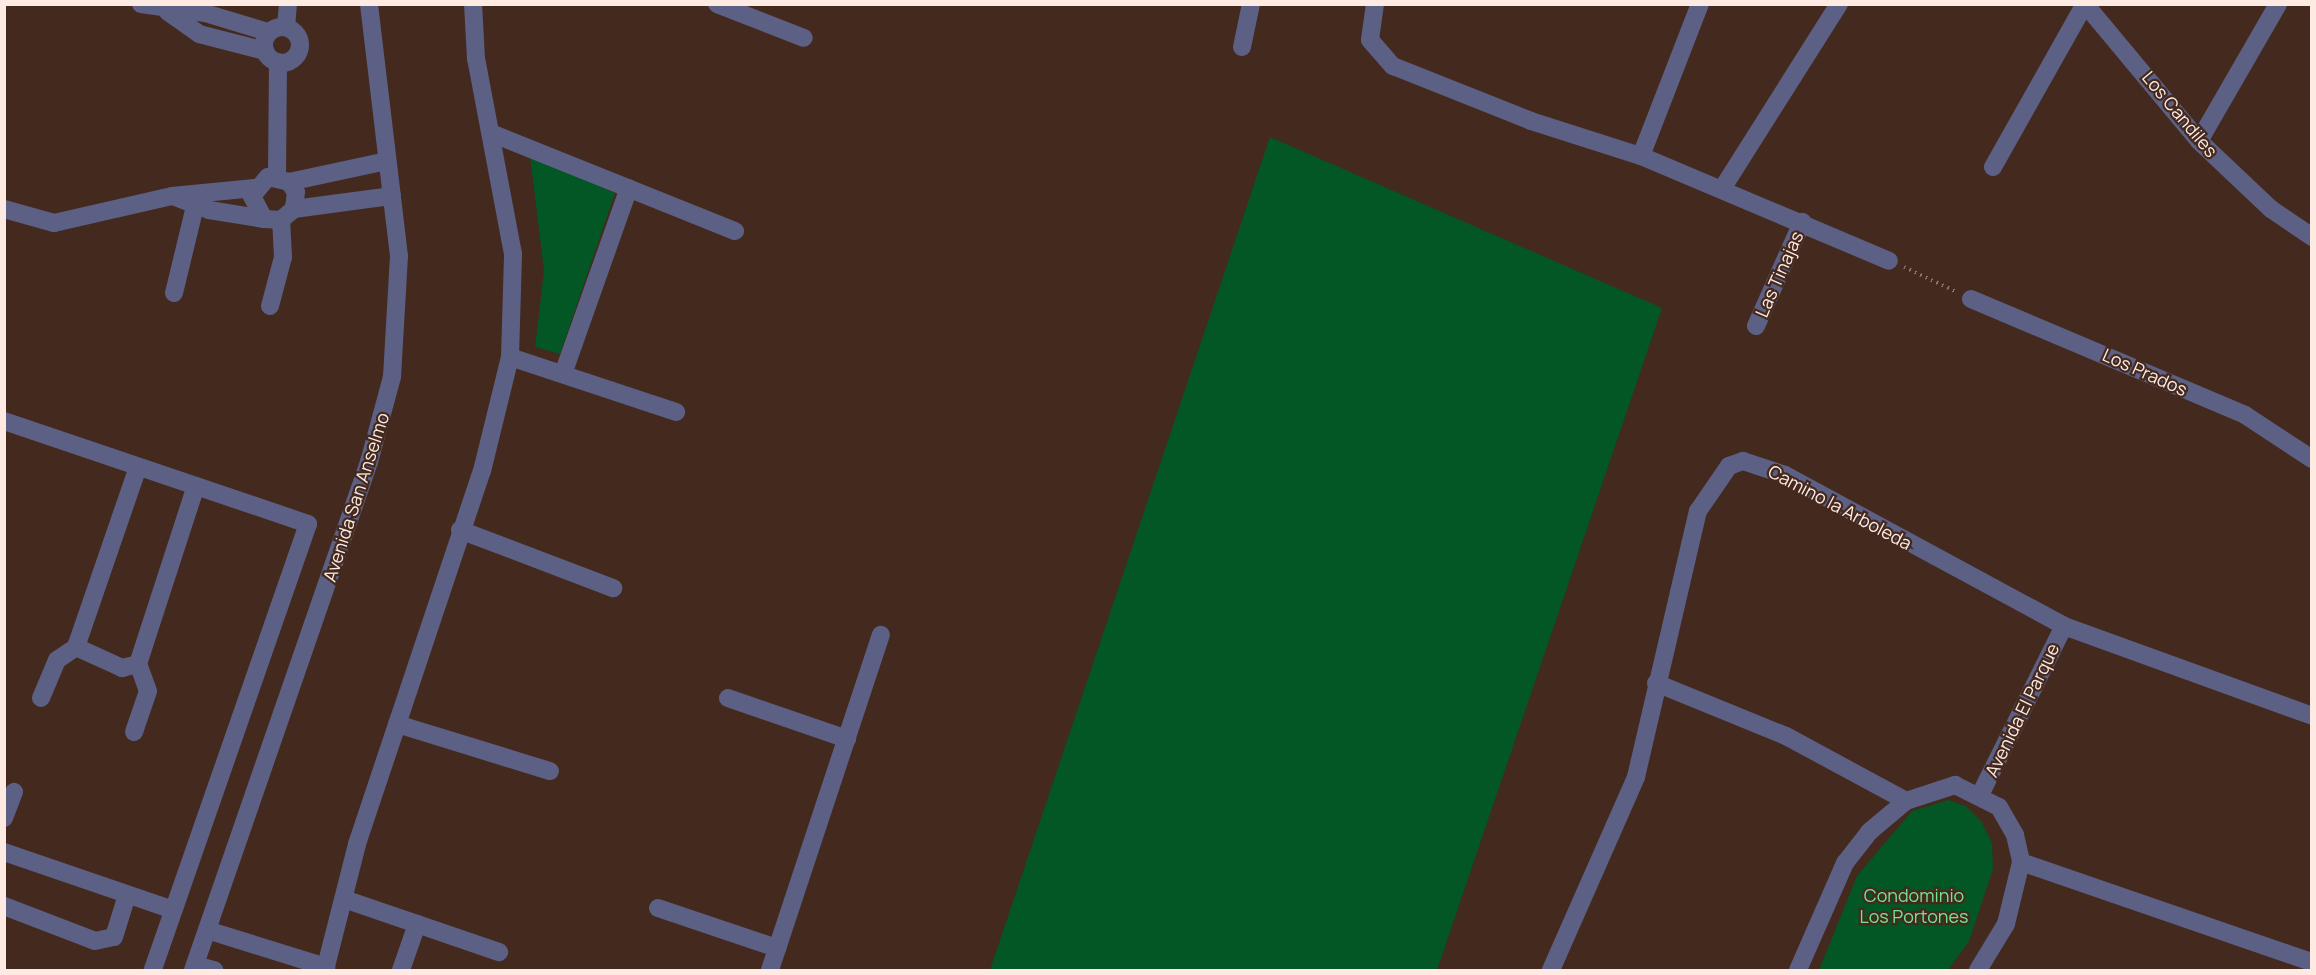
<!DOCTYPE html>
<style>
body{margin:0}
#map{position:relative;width:2316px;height:975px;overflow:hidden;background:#44291e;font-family:Manrope,sans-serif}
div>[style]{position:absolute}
.green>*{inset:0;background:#025725}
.path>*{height:4px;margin-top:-2px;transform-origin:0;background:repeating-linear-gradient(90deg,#8c746b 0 1.5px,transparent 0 6px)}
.street>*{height:18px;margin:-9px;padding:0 9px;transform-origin:9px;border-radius:9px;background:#5c6084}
.street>.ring{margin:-9px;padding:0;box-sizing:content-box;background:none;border:18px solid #5c6084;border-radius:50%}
span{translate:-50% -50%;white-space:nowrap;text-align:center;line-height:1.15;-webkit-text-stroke:4.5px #44291e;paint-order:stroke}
.street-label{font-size:18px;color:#fdeae2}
.park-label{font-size:18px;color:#73e48f}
.frame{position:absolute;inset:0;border:6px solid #fdeae2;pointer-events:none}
</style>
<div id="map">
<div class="green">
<i style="clip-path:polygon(1270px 137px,1662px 308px,1437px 970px,990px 970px)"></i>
<i style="clip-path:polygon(530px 156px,615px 193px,560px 354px,535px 347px,544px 271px)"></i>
<i style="clip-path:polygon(1949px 800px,1967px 807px,1981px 821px,1992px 843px,1993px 869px,1969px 941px,1948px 970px,1819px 970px,1857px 876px,1912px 811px)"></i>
</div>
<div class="path">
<i style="left:1904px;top:267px;width:59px;rotate:25.3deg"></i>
</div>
<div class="street">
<i style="left:141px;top:4px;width:65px;rotate:8deg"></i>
<i style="left:205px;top:13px;width:66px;rotate:16.8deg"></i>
<i style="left:717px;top:4px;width:93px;rotate:21.3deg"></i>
<i style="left:1375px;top:4px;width:36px;rotate:98deg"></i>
<i style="left:1370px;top:40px;width:35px;rotate:49deg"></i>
<i style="left:1393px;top:66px;width:149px;rotate:21.7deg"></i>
<i style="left:1531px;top:121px;width:115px;rotate:17.7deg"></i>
<i style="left:1641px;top:156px;width:269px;rotate:22.9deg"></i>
<i style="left:2085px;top:4px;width:178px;rotate:50.2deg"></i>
<i style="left:2199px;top:141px;width:99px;rotate:43.4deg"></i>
<i style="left:2271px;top:209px;width:50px;rotate:34.3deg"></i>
<i style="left:168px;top:12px;width:38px;rotate:35deg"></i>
<i style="left:199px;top:34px;width:68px;rotate:14.4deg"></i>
<i class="ring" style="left:264px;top:27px;width:18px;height:18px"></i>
<i style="left:286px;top:27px;width:23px;rotate:-85deg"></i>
<i style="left:1242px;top:47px;width:44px;rotate:-78.2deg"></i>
<i style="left:491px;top:133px;width:263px;rotate:21.9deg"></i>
<i style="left:2199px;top:141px;width:158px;rotate:-60deg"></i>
<i style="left:1641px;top:156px;width:163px;rotate:-68.8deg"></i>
<i style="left:1993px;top:167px;width:187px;rotate:-60.6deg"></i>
<i style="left:277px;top:176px;width:114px;rotate:-89.5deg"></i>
<i style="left:289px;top:182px;width:12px;rotate:55deg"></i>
<i style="left:296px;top:192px;width:17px;rotate:97deg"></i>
<i style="left:294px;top:209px;width:17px;rotate:140deg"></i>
<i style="left:281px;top:220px;width:17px;rotate:-177deg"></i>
<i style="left:264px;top:219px;width:26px;rotate:-118deg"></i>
<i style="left:252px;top:196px;width:25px;rotate:-50deg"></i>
<i style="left:268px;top:177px;width:22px;rotate:13deg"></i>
<i style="left:289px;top:182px;width:100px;rotate:-12.1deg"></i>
<i style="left:1722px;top:189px;width:219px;rotate:-57.7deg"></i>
<i style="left:173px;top:196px;width:39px;rotate:21deg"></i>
<i style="left:209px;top:210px;width:56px;rotate:9.3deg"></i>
<i style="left:4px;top:209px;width:52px;rotate:15.6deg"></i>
<i style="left:54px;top:223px;width:121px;rotate:-12.9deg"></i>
<i style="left:172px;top:196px;width:83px;rotate:-5.5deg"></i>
<i style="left:294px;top:209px;width:99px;rotate:-7.6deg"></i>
<i style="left:174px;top:293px;width:89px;rotate:-76.4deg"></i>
<i style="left:1971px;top:299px;width:298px;rotate:22.9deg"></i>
<i style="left:2245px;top:415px;width:80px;rotate:33.3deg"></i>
<i style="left:270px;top:306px;width:51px;rotate:-75.1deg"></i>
<i style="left:283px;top:257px;width:37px;rotate:-93deg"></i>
<i style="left:1756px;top:326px;width:114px;rotate:-66.1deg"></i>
<i style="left:510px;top:357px;width:175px;rotate:18.3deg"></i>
<i style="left:563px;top:374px;width:197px;rotate:-70.5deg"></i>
<i style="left:4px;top:421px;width:321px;rotate:18.7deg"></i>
<i style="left:308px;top:524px;width:472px;rotate:109.2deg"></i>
<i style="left:460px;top:530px;width:164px;rotate:20.8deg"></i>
<i style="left:76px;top:647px;width:51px;rotate:24.5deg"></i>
<i style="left:122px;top:668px;width:16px;rotate:-14deg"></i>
<i style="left:1656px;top:683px;width:140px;rotate:22.2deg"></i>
<i style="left:1786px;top:736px;width:136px;rotate:28.4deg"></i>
<i style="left:41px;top:698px;width:41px;rotate:-67.2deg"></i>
<i style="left:57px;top:660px;width:23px;rotate:-34deg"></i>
<i style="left:76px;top:647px;width:190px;rotate:-71deg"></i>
<i style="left:728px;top:698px;width:126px;rotate:19deg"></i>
<i style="left:397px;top:724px;width:160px;rotate:17.1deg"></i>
<i style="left:134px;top:732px;width:43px;rotate:-71.1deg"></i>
<i style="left:148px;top:691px;width:29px;rotate:-110deg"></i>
<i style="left:138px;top:664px;width:187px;rotate:-72deg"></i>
<i style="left:1980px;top:795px;width:189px;rotate:-63.6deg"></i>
<i style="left:4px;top:818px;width:28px;rotate:-69deg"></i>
<i style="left:4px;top:852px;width:179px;rotate:18.9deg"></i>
<i style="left:2021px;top:862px;width:308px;rotate:19deg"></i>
<i style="left:344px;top:899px;width:164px;rotate:18.9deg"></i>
<i style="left:4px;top:906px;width:97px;rotate:21deg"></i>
<i style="left:95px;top:941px;width:19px;rotate:-12deg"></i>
<i style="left:114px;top:937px;width:44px;rotate:-72.8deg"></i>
<i style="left:658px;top:908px;width:126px;rotate:18.6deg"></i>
<i style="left:207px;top:930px;width:125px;rotate:17.3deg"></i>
<i style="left:195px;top:965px;width:20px;rotate:15deg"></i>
<i style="left:193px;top:970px;width:538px;rotate:-70.89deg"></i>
<i style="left:369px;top:462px;width:88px;rotate:-74.9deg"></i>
<i style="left:392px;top:377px;width:121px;rotate:-86.7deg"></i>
<i style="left:399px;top:256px;width:254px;rotate:-96.8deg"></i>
<i style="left:325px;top:970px;width:130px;rotate:-75.7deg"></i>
<i style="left:357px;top:844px;width:393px;rotate:-71.5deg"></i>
<i style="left:482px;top:471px;width:117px;rotate:-76.2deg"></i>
<i style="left:510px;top:357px;width:103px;rotate:-88.3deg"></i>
<i style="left:513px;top:254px;width:198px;rotate:-100.7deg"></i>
<i style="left:476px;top:59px;width:55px;rotate:-93.1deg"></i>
<i style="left:401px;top:970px;width:49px;rotate:-70.8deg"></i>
<i style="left:770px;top:970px;width:353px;rotate:-71.7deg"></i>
<i style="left:1551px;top:970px;width:211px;rotate:-66.2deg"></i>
<i style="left:1636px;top:777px;width:273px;rotate:-76.9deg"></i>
<i style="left:1698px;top:511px;width:55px;rotate:-55.4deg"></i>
<i style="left:1729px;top:466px;width:15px;rotate:-20deg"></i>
<i style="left:1743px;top:461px;width:44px;rotate:18.4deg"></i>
<i style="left:1785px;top:475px;width:317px;rotate:28.4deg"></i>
<i style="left:2064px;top:626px;width:264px;rotate:19.9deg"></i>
<i style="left:1798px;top:970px;width:117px;rotate:-66.3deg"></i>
<i style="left:1845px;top:863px;width:39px;rotate:-52deg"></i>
<i style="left:1869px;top:832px;width:48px;rotate:-40deg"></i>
<i style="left:1906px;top:801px;width:52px;rotate:-18.1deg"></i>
<i style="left:1955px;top:785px;width:49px;rotate:26.6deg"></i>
<i style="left:1999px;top:807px;width:32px;rotate:60deg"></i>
<i style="left:2015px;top:835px;width:28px;rotate:77deg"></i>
<i style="left:2021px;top:862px;width:64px;rotate:103.6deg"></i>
<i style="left:2006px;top:924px;width:54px;rotate:121.3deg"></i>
</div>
<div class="street-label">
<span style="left:2180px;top:114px;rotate:50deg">Los Candiles</span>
<span style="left:1779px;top:274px;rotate:-66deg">Las Tinajas</span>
<span style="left:2145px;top:372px;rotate:24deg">Los Prados</span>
<span style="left:356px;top:497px;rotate:-72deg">Avenida San Anselmo</span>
<span style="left:1840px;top:507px;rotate:28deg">Camino la Arboleda</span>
<span style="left:2022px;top:710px;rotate:-64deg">Avenida El Parque</span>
</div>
<div class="park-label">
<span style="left:1914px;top:906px">Condominio<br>Los Portones</span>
</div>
<div class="frame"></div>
</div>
